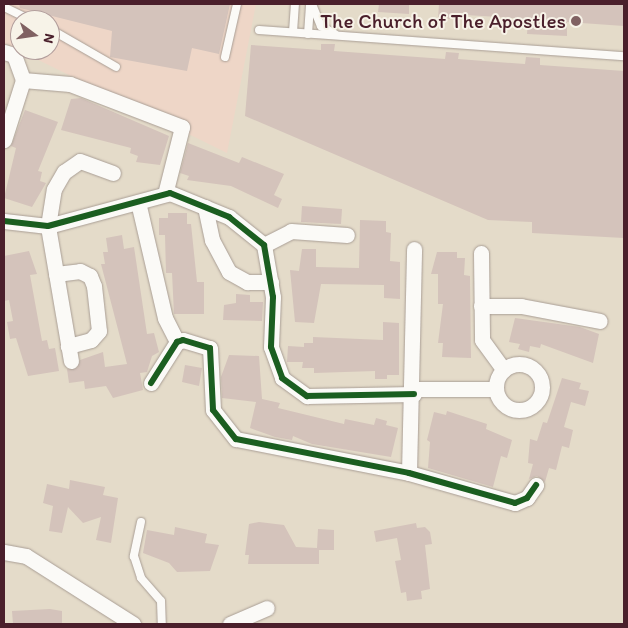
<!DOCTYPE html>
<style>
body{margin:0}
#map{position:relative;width:628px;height:628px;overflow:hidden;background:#e4dbc9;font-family:Itim,sans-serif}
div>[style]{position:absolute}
.built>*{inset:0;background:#eed6c7}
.building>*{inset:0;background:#d4c3bb}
.roads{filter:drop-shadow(0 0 1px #a99e95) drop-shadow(0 0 1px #a99e95)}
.lane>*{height:8px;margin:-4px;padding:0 4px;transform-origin:4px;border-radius:4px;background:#fbfaf7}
.street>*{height:15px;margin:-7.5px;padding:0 7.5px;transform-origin:7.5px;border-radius:7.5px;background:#fbfaf7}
.street>.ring{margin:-7.5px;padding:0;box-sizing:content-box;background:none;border:15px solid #fbfaf7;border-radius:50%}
.cycleway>*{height:6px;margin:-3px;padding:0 3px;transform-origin:3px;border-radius:3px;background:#1b5e20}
.dots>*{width:14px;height:14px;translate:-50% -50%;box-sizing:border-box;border:2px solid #f7f3e8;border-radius:50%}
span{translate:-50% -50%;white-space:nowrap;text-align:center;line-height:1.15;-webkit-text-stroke:4px #f7f3e8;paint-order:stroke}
.poi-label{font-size:21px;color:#4a1f2b}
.right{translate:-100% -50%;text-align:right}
.frame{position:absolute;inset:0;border:5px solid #4a1f2b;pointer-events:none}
.north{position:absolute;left:10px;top:10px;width:50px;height:50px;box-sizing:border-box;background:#f7f3e8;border:1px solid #b29e9c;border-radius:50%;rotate:104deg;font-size:14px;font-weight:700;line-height:20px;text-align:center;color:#4a1f2b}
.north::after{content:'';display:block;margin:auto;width:18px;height:22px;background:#806162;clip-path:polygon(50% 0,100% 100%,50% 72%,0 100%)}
</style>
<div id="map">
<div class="built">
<i style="clip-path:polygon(evenodd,4px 4px,256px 4px,227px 153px,4px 43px,4px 4px,20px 20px,50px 20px,50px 50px,20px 50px,20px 20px)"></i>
</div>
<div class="building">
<i style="clip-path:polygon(19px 4px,230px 4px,219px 54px,192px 48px,187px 71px,110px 57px,112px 31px,20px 8px)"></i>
<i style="clip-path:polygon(379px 4px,409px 4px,409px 14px,378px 12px)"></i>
<i style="clip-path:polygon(439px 4px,624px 4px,624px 26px,567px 22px,567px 36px,527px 34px,528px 19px,450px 14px,450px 19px,438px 19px)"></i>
<i style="clip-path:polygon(321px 44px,335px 44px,334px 51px,445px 59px,446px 52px,459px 53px,458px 59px,525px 64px,526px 57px,540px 58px,540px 65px,624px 71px,624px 238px,532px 233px,532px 222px,488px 220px,245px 116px,251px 45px,321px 50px)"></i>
<i style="clip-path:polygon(81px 98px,169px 136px,160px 165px,136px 162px,138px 156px,130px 153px,131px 148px,61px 130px,71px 99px)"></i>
<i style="clip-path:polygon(25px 110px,58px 122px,38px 171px,42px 172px,40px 181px,46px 183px,32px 207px,4px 198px,16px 148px,11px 146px)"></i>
<i style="clip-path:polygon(188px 143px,239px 163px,242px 157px,284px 174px,274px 195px,282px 199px,278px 208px,231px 186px,187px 180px,189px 176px,180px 173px)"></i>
<i style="clip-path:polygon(302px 206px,342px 209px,341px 224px,301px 222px)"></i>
<i style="clip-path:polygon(168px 213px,187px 213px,187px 224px,191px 224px,197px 282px,204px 282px,204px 314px,174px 314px,172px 273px,166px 273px,165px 235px,159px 235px,159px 218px,168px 218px)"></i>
<i style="clip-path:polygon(360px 220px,386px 221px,386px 232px,391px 233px,390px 261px,400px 262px,400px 299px,384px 298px,384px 285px,321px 284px,314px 323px,295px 322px,290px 270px,299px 271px,302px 249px,316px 249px,316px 267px,359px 268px)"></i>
<i style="clip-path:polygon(122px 235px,124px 249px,134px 247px,147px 334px,154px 333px,159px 352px,152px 356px,147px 372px,140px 373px,143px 390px,113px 398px,106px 386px,85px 389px,84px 381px,69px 383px,67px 369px,77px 368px,80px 360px,103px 352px,105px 367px,127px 364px,101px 264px,105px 264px,103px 252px,108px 252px,106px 238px)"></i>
<i style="clip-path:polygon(29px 251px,37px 274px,30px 275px,42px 341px,47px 340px,49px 349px,55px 348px,59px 371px,28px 376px,16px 338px,10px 339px,7px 322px,13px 321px,9px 300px,4px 301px,4px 256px)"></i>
<i style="clip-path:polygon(437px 252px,457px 252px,457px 258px,465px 258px,464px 275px,470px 276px,471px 358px,442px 357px,443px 343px,438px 343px,443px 304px,438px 304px,438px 274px,431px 274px)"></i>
<i style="clip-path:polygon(236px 294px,250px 295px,250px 302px,263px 302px,262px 321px,223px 320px,224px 305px,236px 303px)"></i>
<i style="clip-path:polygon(515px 318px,580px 327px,599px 334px,593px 363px,541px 344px,540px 348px,530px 346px,529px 352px,518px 349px,520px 344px,509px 342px)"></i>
<i style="clip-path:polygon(383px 322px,399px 323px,399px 375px,387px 375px,387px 379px,375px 379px,375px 371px,314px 373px,314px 368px,302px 368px,303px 362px,287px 362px,288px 346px,304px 347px,304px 343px,313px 343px,313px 337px,383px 340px)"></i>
<i style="clip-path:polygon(229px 355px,259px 356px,262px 399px,280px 403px,278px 408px,344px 424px,345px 419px,374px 425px,376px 418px,387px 421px,386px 425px,398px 428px,391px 457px,312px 444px,293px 436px,292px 440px,275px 437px,250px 428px,256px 402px,222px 398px,221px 377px)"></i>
<i style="clip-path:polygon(185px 365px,202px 368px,199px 386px,182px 382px)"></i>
<i style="clip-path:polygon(562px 378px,581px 383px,579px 389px,589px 391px,585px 406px,571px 402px,564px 427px,573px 430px,569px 448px,562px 446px,556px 470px,549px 468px,545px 482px,537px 476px,529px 479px,533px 464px,528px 463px,530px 439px,537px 441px,543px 422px,547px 423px)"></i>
<i style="clip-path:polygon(447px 411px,487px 424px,486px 429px,512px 440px,507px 458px,501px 456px,493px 487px,428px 468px,430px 442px,427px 440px,434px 412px,446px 415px)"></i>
<i style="clip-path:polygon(70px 480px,105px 487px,103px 495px,118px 498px,111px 543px,96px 540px,101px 517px,83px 523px,68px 507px,62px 533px,49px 531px,53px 506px,43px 503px,47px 484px,69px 489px)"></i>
<i style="clip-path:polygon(259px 522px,284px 525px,296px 547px,317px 548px,318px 529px,334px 530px,334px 550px,319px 550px,319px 564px,248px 564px,249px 555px,245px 555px,249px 524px)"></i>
<i style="clip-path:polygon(416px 523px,417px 528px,425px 527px,430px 532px,432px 544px,425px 545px,430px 589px,421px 591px,422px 599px,407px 601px,406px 592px,401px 593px,395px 561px,401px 560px,397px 538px,376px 542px,374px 531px)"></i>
<i style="clip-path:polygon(175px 527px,207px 534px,205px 543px,219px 545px,210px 571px,177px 572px,169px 563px,143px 553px,147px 530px,174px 535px)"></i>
<i style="clip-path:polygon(50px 609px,62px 611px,62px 624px,13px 624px,12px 611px)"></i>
</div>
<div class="roads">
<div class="lane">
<i style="left:312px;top:4px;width:24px;rotate:68deg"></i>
<i style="left:321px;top:26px;width:16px;rotate:30deg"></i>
<i style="left:4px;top:7px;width:30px;rotate:26deg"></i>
<i style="left:50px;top:29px;width:76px;rotate:29.9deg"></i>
<i style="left:259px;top:30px;width:366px;rotate:4.1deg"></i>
<i style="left:293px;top:32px;width:28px;rotate:-86deg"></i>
<i style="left:308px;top:34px;width:30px;rotate:-86deg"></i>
<i style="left:225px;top:57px;width:54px;rotate:-77.2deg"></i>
<i style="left:141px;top:522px;width:35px;rotate:102deg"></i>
<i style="left:134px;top:556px;width:23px;rotate:72deg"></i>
<i style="left:141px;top:578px;width:30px;rotate:49deg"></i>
<i style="left:161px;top:601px;width:23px;rotate:88deg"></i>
</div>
<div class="street">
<i style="left:4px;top:52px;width:10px;rotate:17deg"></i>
<i style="left:14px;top:55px;width:27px;rotate:70deg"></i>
<i style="left:4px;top:140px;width:63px;rotate:-72.4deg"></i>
<i style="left:23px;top:80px;width:47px;rotate:4.9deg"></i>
<i style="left:70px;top:84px;width:120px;rotate:21deg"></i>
<i style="left:182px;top:127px;width:69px;rotate:104.2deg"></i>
<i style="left:138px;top:202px;width:119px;rotate:76.9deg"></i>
<i style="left:165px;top:318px;width:27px;rotate:63deg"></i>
<i style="left:205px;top:207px;width:34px;rotate:78deg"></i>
<i style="left:212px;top:240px;width:36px;rotate:62deg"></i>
<i style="left:229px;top:272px;width:21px;rotate:29deg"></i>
<i style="left:247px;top:282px;width:24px"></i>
<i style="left:4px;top:221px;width:44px;rotate:6.5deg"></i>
<i style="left:48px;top:226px;width:126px;rotate:-15.1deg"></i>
<i style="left:170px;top:193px;width:64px;rotate:22.1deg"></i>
<i style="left:229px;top:217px;width:45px;rotate:38.7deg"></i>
<i style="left:264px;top:245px;width:53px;rotate:80.2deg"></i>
<i style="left:273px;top:297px;width:50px;rotate:92.3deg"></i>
<i style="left:271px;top:347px;width:33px;rotate:70deg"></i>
<i style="left:282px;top:378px;width:31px;rotate:36deg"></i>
<i style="left:307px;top:396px;width:107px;rotate:-1.1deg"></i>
<i style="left:264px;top:245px;width:30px;rotate:-27deg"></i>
<i style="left:291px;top:231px;width:56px;rotate:4.1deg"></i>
<i style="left:481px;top:253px;width:87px;rotate:89.3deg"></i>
<i style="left:482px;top:340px;width:37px;rotate:54deg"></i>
<i style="left:56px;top:274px;width:24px;rotate:-7deg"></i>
<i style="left:80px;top:271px;width:11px;rotate:27deg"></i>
<i style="left:90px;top:276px;width:11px;rotate:68deg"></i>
<i style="left:94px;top:286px;width:45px;rotate:83.7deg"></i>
<i style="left:99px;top:331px;width:12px;rotate:132deg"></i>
<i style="left:91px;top:340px;width:24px;rotate:165deg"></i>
<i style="left:481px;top:306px;width:40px"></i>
<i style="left:521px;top:306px;width:80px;rotate:10.8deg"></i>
<i style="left:71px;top:361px;width:137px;rotate:-99.7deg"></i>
<i style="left:48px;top:226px;width:37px;rotate:-81deg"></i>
<i style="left:54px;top:189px;width:20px;rotate:-60deg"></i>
<i style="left:64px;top:172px;width:19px;rotate:-35deg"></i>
<i style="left:80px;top:161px;width:35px;rotate:20deg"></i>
<i class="ring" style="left:496px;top:364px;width:31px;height:31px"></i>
<i style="left:151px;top:383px;width:49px;rotate:-57.6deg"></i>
<i style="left:177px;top:342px;width:6px;rotate:-18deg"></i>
<i style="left:183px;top:340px;width:28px;rotate:17deg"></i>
<i style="left:210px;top:348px;width:62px;rotate:87.2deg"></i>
<i style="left:213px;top:410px;width:37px;rotate:52deg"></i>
<i style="left:236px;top:439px;width:176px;rotate:11.1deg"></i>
<i style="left:409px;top:473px;width:110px;rotate:15.8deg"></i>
<i style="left:515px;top:503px;width:13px;rotate:-23deg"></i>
<i style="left:527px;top:498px;width:16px;rotate:-55deg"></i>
<i style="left:414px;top:389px;width:82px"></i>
<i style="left:409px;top:473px;width:224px;rotate:-88.7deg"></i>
<i style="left:4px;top:552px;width:22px;rotate:10deg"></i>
<i style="left:26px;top:556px;width:127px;rotate:32.4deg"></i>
<i style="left:230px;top:624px;width:40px;rotate:-23.4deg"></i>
</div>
</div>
<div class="cycleway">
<i style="left:4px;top:221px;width:44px;rotate:6.5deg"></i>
<i style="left:48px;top:226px;width:126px;rotate:-15.1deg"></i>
<i style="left:170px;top:193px;width:64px;rotate:22.1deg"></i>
<i style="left:229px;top:217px;width:45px;rotate:38.7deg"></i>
<i style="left:264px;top:245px;width:53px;rotate:80.2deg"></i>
<i style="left:273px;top:297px;width:50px;rotate:92.3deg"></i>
<i style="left:271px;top:347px;width:33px;rotate:70deg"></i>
<i style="left:282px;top:378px;width:31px;rotate:36deg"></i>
<i style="left:307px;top:396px;width:107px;rotate:-1.1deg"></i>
<i style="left:151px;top:383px;width:49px;rotate:-57.6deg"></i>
<i style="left:177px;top:342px;width:6px;rotate:-18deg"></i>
<i style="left:183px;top:340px;width:28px;rotate:17deg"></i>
<i style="left:210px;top:348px;width:62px;rotate:87.2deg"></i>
<i style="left:213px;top:410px;width:37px;rotate:52deg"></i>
<i style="left:236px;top:439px;width:176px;rotate:11.1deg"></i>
<i style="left:409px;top:473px;width:110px;rotate:15.8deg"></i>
<i style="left:515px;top:503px;width:13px;rotate:-23deg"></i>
<i style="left:527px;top:498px;width:16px;rotate:-55deg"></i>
</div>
<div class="dots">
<i style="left:576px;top:21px;background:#806162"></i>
</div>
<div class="poi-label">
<span class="right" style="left:566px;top:21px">The Church of The Apostles</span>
</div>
<div class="frame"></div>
<div class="north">N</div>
</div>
